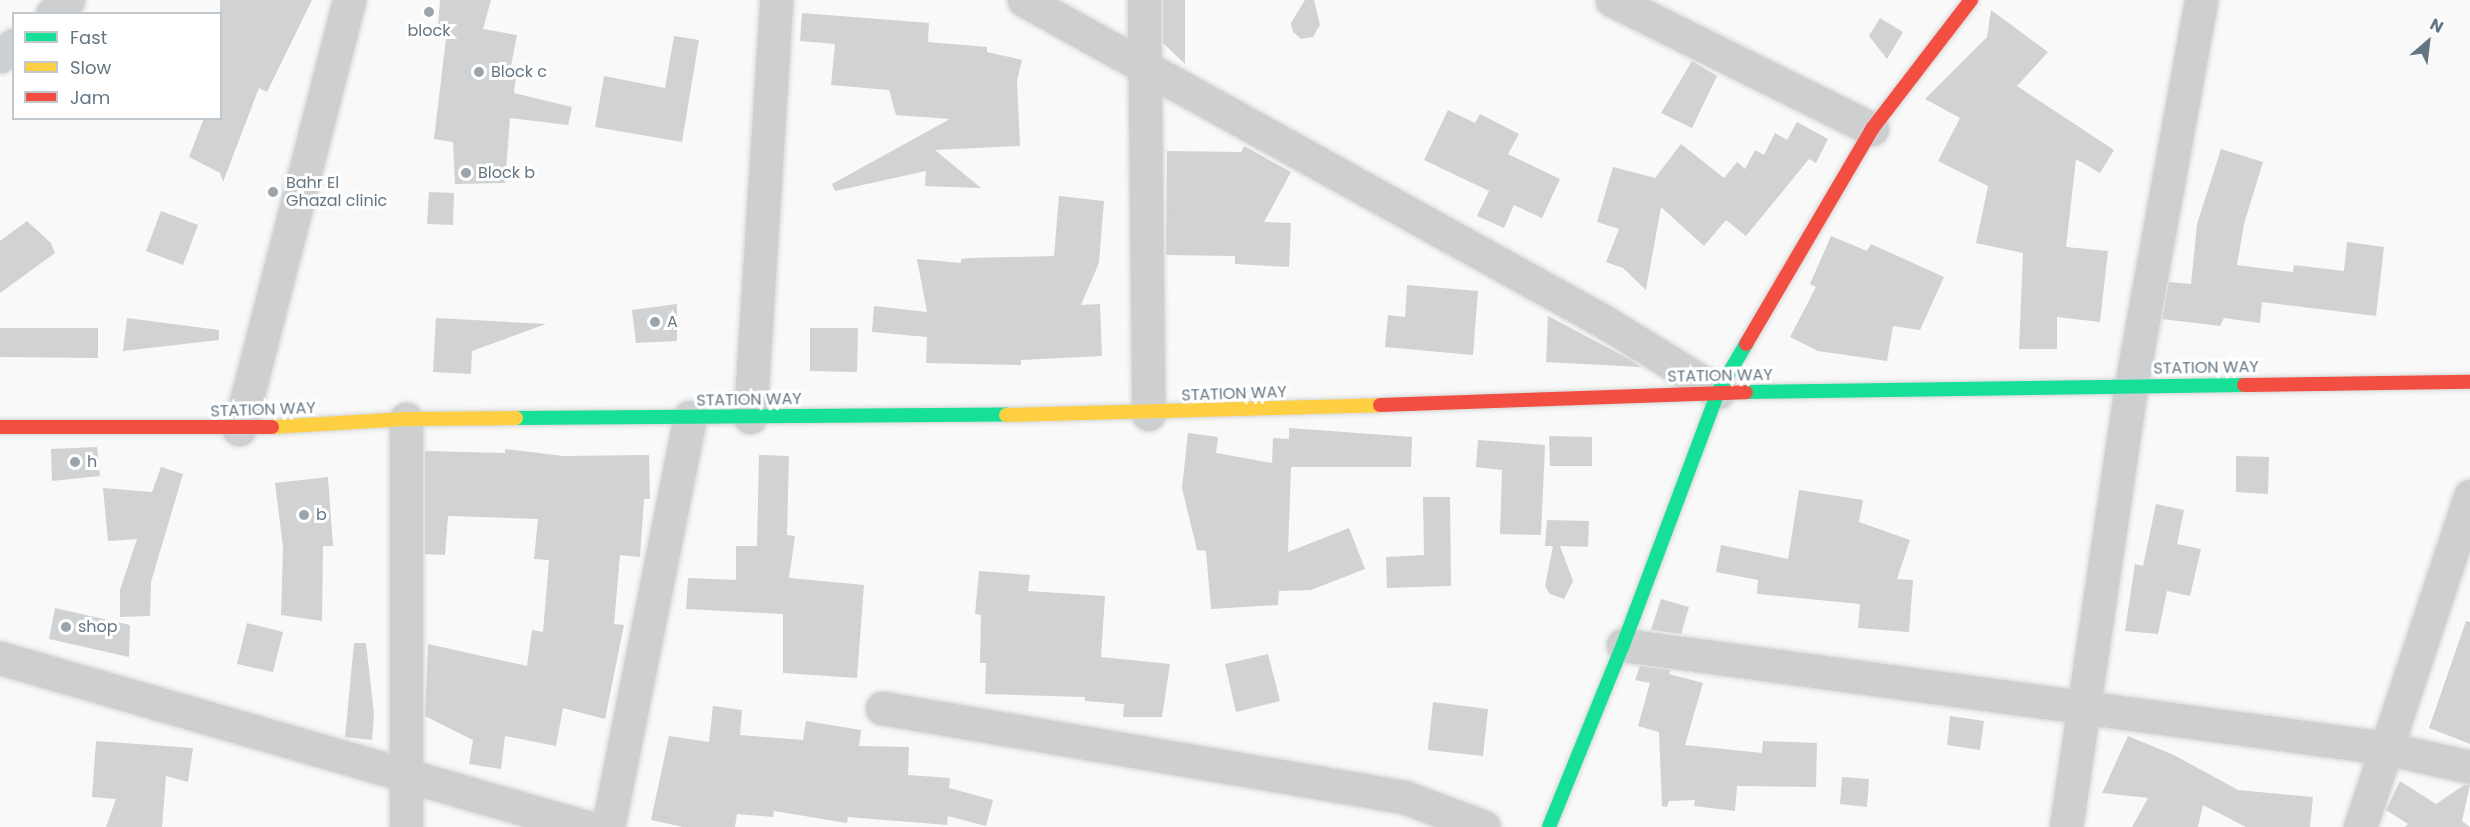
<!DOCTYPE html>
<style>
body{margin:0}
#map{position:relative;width:2470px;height:827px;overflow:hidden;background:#f9f9f9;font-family:Poppins,sans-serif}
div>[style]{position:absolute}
.building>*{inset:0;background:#d0d2d3}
.roads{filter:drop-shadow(0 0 2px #d5d6d7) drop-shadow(0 0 2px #d5d6d7)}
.street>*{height:33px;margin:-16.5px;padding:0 16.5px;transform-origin:16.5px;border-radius:16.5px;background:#cecfd0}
.fast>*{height:14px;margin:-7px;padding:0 7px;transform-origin:7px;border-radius:7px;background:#16e098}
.slow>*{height:14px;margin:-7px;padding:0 7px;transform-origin:7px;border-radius:7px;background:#ffcf43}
.jam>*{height:14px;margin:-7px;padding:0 7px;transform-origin:7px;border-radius:7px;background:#f24e42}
.dots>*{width:16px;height:16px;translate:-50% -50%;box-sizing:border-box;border:3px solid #fff;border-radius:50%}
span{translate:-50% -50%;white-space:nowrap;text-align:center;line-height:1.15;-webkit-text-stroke:6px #fff;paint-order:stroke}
.poi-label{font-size:16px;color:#657683}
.left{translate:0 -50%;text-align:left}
.street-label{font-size:16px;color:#657683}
.legend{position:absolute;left:12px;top:12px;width:210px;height:108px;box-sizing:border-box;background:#fff;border:2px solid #c1c8cd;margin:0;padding:8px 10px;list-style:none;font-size:18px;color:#657683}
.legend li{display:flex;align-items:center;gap:12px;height:30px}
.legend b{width:30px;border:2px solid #c1c8cd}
.north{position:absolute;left:2398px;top:12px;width:60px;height:60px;-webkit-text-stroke:4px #fff;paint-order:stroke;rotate:28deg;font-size:16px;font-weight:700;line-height:24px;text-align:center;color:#657683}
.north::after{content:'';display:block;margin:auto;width:21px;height:27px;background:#657683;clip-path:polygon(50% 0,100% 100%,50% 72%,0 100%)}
</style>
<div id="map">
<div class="building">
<i style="clip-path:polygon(220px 0,312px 0,267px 92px,259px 88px,223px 182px,220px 173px,189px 157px,204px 118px,220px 118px)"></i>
<i style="clip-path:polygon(440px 0,491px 0,483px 29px,517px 35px,511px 66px,517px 67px,514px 93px,572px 107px,568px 125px,510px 118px,505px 183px,455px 184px,453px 142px,434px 139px,447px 30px,438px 28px)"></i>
<i style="clip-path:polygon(1163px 0,1185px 0,1185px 64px,1163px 43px)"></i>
<i style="clip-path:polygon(1305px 0,1314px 0,1320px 25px,1313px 37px,1301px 39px,1293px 32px,1291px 23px)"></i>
<i style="clip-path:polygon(1991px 10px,2048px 52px,2017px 86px,2114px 150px,2100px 173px,2076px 159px,2066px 247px,2108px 251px,2100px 322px,2057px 317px,2057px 349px,2019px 349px,2023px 253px,1976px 243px,1988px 186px,1938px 161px,1960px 118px,1925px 99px,1987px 37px)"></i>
<i style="clip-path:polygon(802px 13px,929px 23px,928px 42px,987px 47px,987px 52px,1022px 60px,1017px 81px,1020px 146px,935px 150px,981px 188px,925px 186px,926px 171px,835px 191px,832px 184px,950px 119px,896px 115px,889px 90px,831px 85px,835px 44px,800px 41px)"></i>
<i style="clip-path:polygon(1880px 18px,1903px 32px,1887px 59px,1869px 36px)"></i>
<i style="clip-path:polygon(674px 36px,699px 40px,682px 142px,595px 127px,604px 76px,665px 88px)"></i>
<i style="clip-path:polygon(1692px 61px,1717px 76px,1692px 128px,1661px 113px)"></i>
<i style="clip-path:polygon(1448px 110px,1475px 123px,1480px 114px,1519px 134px,1508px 154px,1560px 179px,1542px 218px,1514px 205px,1504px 228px,1477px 216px,1489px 191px,1424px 160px)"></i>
<i style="clip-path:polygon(1797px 122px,1828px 139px,1816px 163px,1809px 159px,1746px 236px,1726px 220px,1704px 246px,1661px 207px,1646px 290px,1623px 268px,1606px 262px,1619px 229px,1597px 222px,1613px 167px,1655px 178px,1681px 144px,1724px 178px,1737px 162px,1745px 169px,1755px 150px,1764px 155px,1775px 133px,1787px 140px)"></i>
<i style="clip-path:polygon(1244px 146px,1291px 172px,1264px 222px,1291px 223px,1289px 267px,1235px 264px,1235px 256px,1166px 255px,1167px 151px,1241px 152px)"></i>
<i style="clip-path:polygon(2221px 149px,2263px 162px,2244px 224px,2237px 265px,2293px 272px,2294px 265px,2344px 271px,2347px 242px,2384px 247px,2376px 316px,2262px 302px,2260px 323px,2224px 318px,2220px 326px,2162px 319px,2169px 282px,2191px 284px,2197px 224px)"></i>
<i style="clip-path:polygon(429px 192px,454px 193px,453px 225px,427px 224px)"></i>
<i style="clip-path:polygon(1059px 196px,1104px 201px,1099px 263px,1081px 305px,1100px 304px,1102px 356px,1021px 360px,1021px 365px,926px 363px,927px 337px,872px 332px,874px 306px,927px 312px,917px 259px,961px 263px,961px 259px,970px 258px,1054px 256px)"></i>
<i style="clip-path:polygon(161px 211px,198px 225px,183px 265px,146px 251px)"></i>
<i style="clip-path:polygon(27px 221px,51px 243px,55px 253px,0 293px,0 241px)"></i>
<i style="clip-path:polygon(1831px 236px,1867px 251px,1871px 244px,1944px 277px,1920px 330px,1893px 326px,1887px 361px,1818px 351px,1790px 337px,1816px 287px,1810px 284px)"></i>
<i style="clip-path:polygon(1407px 285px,1478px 291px,1473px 355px,1385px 347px,1388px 315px,1405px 317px)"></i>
<i style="clip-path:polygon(677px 304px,677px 341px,636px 343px,632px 310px)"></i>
<i style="clip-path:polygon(1548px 316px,1631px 360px,1641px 367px,1546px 362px)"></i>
<i style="clip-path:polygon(127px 318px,219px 330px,219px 340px,123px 351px)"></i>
<i style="clip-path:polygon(436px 318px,546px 324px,472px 351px,471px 374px,433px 372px)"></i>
<i style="clip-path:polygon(0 328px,98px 328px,98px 358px,0 357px)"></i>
<i style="clip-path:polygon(810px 328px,858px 328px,857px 372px,810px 371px)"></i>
<i style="clip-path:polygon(1289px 428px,1412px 437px,1411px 467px,1291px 467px,1288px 552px,1349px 528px,1365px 569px,1311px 590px,1279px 591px,1278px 605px,1211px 609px,1206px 551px,1197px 550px,1182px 488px,1188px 433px,1218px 437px,1216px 453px,1272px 463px,1273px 438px,1289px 439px)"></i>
<i style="clip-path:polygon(1549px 436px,1592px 437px,1592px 466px,1550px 466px)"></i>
<i style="clip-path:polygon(1478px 440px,1545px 445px,1541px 535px,1500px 534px,1502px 470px,1476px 467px)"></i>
<i style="clip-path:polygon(97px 447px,100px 476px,52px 481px,51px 449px)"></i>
<i style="clip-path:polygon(505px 449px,563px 456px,649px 455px,650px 499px,644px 499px,640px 557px,620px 555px,614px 624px,624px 625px,605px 719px,563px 708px,556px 746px,505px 736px,501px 769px,469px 764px,473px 740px,425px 716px,428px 644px,527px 666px,532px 630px,543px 632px,549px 560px,534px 559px,538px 519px,448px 516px,445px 555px,425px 554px,425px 451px,505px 453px)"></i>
<i style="clip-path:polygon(759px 455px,789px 456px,787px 535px,795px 536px,789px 578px,864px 585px,857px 678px,783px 673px,783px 614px,686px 609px,688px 578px,736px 580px,736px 546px,757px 546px)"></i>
<i style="clip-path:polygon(2236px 456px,2269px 457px,2268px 494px,2236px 492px)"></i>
<i style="clip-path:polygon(161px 467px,183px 474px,151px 582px,150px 616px,120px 617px,120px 590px,137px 539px,108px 541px,103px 488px,152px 492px)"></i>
<i style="clip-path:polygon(328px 477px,333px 546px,323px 546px,322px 621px,281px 615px,283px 547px,275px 483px)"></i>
<i style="clip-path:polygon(1799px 490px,1863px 500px,1859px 522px,1910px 540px,1897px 579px,1913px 580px,1909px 632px,1858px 628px,1860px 604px,1757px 594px,1758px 580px,1716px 572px,1721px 545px,1788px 559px)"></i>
<i style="clip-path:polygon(1423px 497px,1450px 497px,1451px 586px,1387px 588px,1386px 557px,1424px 555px)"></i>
<i style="clip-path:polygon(2156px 504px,2184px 510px,2177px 544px,2201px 549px,2190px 596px,2167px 591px,2158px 634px,2125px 631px,2135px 564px,2143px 566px)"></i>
<i style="clip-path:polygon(1547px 520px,1589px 521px,1588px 547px,1560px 546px,1573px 581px,1564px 599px,1550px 594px,1545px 586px,1553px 546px,1545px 546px)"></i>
<i style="clip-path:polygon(979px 571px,1030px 575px,1028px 591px,1105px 596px,1101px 657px,1170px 664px,1162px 717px,1123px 717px,1124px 704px,1085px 701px,1085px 697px,985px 694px,986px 663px,980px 663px,981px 615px,975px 614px)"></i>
<i style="clip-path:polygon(1661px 599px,1689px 607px,1681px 634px,1651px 630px)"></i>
<i style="clip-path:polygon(55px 608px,130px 625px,129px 657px,49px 639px)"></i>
<i style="clip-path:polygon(2466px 621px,2470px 622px,2470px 744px,2429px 728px)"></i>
<i style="clip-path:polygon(247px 623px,283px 632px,273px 672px,237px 664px)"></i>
<i style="clip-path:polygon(354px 643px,366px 643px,374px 714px,372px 740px,345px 737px)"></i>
<i style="clip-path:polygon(1268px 654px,1280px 701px,1236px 712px,1225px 664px)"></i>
<i style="clip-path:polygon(1640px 666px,1670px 670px,1669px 674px,1703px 683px,1685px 745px,1762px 753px,1763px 741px,1817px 743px,1816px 787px,1737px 786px,1735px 811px,1694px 806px,1695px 800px,1669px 801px,1667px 807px,1662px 806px,1659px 732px,1638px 726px,1650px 683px,1635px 680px)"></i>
<i style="clip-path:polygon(1433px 702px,1488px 709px,1483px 756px,1428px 750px)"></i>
<i style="clip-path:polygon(713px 706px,742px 710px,740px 735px,803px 740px,806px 721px,861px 730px,859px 746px,909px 747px,908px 775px,950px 778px,949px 788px,993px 800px,986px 826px,948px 816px,947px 825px,848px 817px,847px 823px,774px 811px,773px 817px,737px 814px,735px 827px,683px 827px,651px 820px,669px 736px,709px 742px)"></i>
<i style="clip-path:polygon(1950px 716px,1984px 721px,1980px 750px,1947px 745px)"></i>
<i style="clip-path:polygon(2128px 736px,2174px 755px,2238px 790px,2313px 797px,2310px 827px,2246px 827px,2203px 805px,2198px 827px,2132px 827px,2148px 798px,2102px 793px)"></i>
<i style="clip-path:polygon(96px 741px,193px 748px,188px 782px,166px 776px,162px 827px,106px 827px,116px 799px,92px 797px)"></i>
<i style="clip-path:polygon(1842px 777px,1869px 779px,1867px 807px,1840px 804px)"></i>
<i style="clip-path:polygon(2400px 781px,2436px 804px,2464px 785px,2470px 785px,2462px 821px,2470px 827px,2405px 827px,2408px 824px,2386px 810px)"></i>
</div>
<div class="roads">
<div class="street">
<i style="left:1024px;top:0;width:662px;rotate:29deg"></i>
<i style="left:1603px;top:321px;width:135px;rotate:31.7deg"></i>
<i style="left:1144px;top:0;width:414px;rotate:89.4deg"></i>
<i style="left:1612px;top:0;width:290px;rotate:26.4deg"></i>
<i style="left:52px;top:14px;width:21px;rotate:-41deg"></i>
<i style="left:0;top:56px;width:18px;rotate:-38deg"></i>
<i style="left:750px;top:417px;width:418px;rotate:-86.4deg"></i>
<i style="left:239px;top:429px;width:443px;rotate:-75.6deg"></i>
<i style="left:1623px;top:645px;width:769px;rotate:7.7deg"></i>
<i style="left:2385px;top:748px;width:87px;rotate:12.6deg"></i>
<i style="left:0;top:658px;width:610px;rotate:16.09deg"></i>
<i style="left:882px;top:708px;width:530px;rotate:9.68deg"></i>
<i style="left:1404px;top:797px;width:85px;rotate:20.6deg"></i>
<i style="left:406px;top:827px;width:408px;rotate:-90deg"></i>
<i style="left:608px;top:827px;width:418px;rotate:-78.7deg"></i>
<i style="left:2066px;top:827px;width:446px;rotate:-81.6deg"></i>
<i style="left:2131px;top:386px;width:392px;rotate:-79.7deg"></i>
<i style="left:2360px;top:827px;width:349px;rotate:-71.6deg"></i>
</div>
<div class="fast">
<i style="left:1746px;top:392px;width:498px;rotate:-0.8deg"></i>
<i style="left:516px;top:418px;width:490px;rotate:-0.4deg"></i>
<i style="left:1549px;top:827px;width:196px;rotate:-67.9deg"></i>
<i style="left:1623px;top:645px;width:270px;rotate:-69.4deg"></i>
<i style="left:1718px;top:392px;width:56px;rotate:-59.7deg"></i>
</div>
<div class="slow">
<i style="left:1006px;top:415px;width:374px;rotate:-1.5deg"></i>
<i style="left:272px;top:427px;width:134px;rotate:-3.4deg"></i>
<i style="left:406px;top:419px;width:110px;rotate:-0.5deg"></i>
</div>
<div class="jam">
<i style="left:1746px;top:344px;width:249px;rotate:-59.6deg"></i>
<i style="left:1872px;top:129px;width:163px;rotate:-52.5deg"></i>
<i style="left:2244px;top:385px;width:226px;rotate:-0.8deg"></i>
<i style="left:1380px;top:405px;width:366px;rotate:-2deg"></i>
<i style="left:0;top:427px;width:272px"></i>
</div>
</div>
<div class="dots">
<i style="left:429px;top:12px;background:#99a4ac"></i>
<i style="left:479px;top:72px;background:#99a4ac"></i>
<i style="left:466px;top:173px;background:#99a4ac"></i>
<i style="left:273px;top:192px;background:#99a4ac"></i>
<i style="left:655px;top:322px;background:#99a4ac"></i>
<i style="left:75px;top:462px;background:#99a4ac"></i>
<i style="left:304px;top:515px;background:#99a4ac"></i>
<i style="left:66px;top:627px;background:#99a4ac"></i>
</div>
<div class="poi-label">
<span style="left:429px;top:31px">block</span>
<span class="left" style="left:491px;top:72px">Block c</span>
<span class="left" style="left:478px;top:173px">Block b</span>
<span class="left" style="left:286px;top:192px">Bahr El<br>Ghazal clinic</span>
<span class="left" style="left:667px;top:322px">A</span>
<span class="left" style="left:87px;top:462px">h</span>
<span class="left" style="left:316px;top:515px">b</span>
<span class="left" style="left:78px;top:627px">shop</span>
</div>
<div class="street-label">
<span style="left:2206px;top:368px;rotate:-1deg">STATION WAY</span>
<span style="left:1720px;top:376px;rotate:-1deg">STATION WAY</span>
<span style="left:1234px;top:394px;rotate:-2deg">STATION WAY</span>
<span style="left:749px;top:400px;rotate:-1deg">STATION WAY</span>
<span style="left:263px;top:410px;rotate:-2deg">STATION WAY</span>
</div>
<ul class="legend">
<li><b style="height:8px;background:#16e098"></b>Fast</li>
<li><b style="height:8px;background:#ffcf43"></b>Slow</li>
<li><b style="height:8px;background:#f24e42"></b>Jam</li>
</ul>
<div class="north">N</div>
</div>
